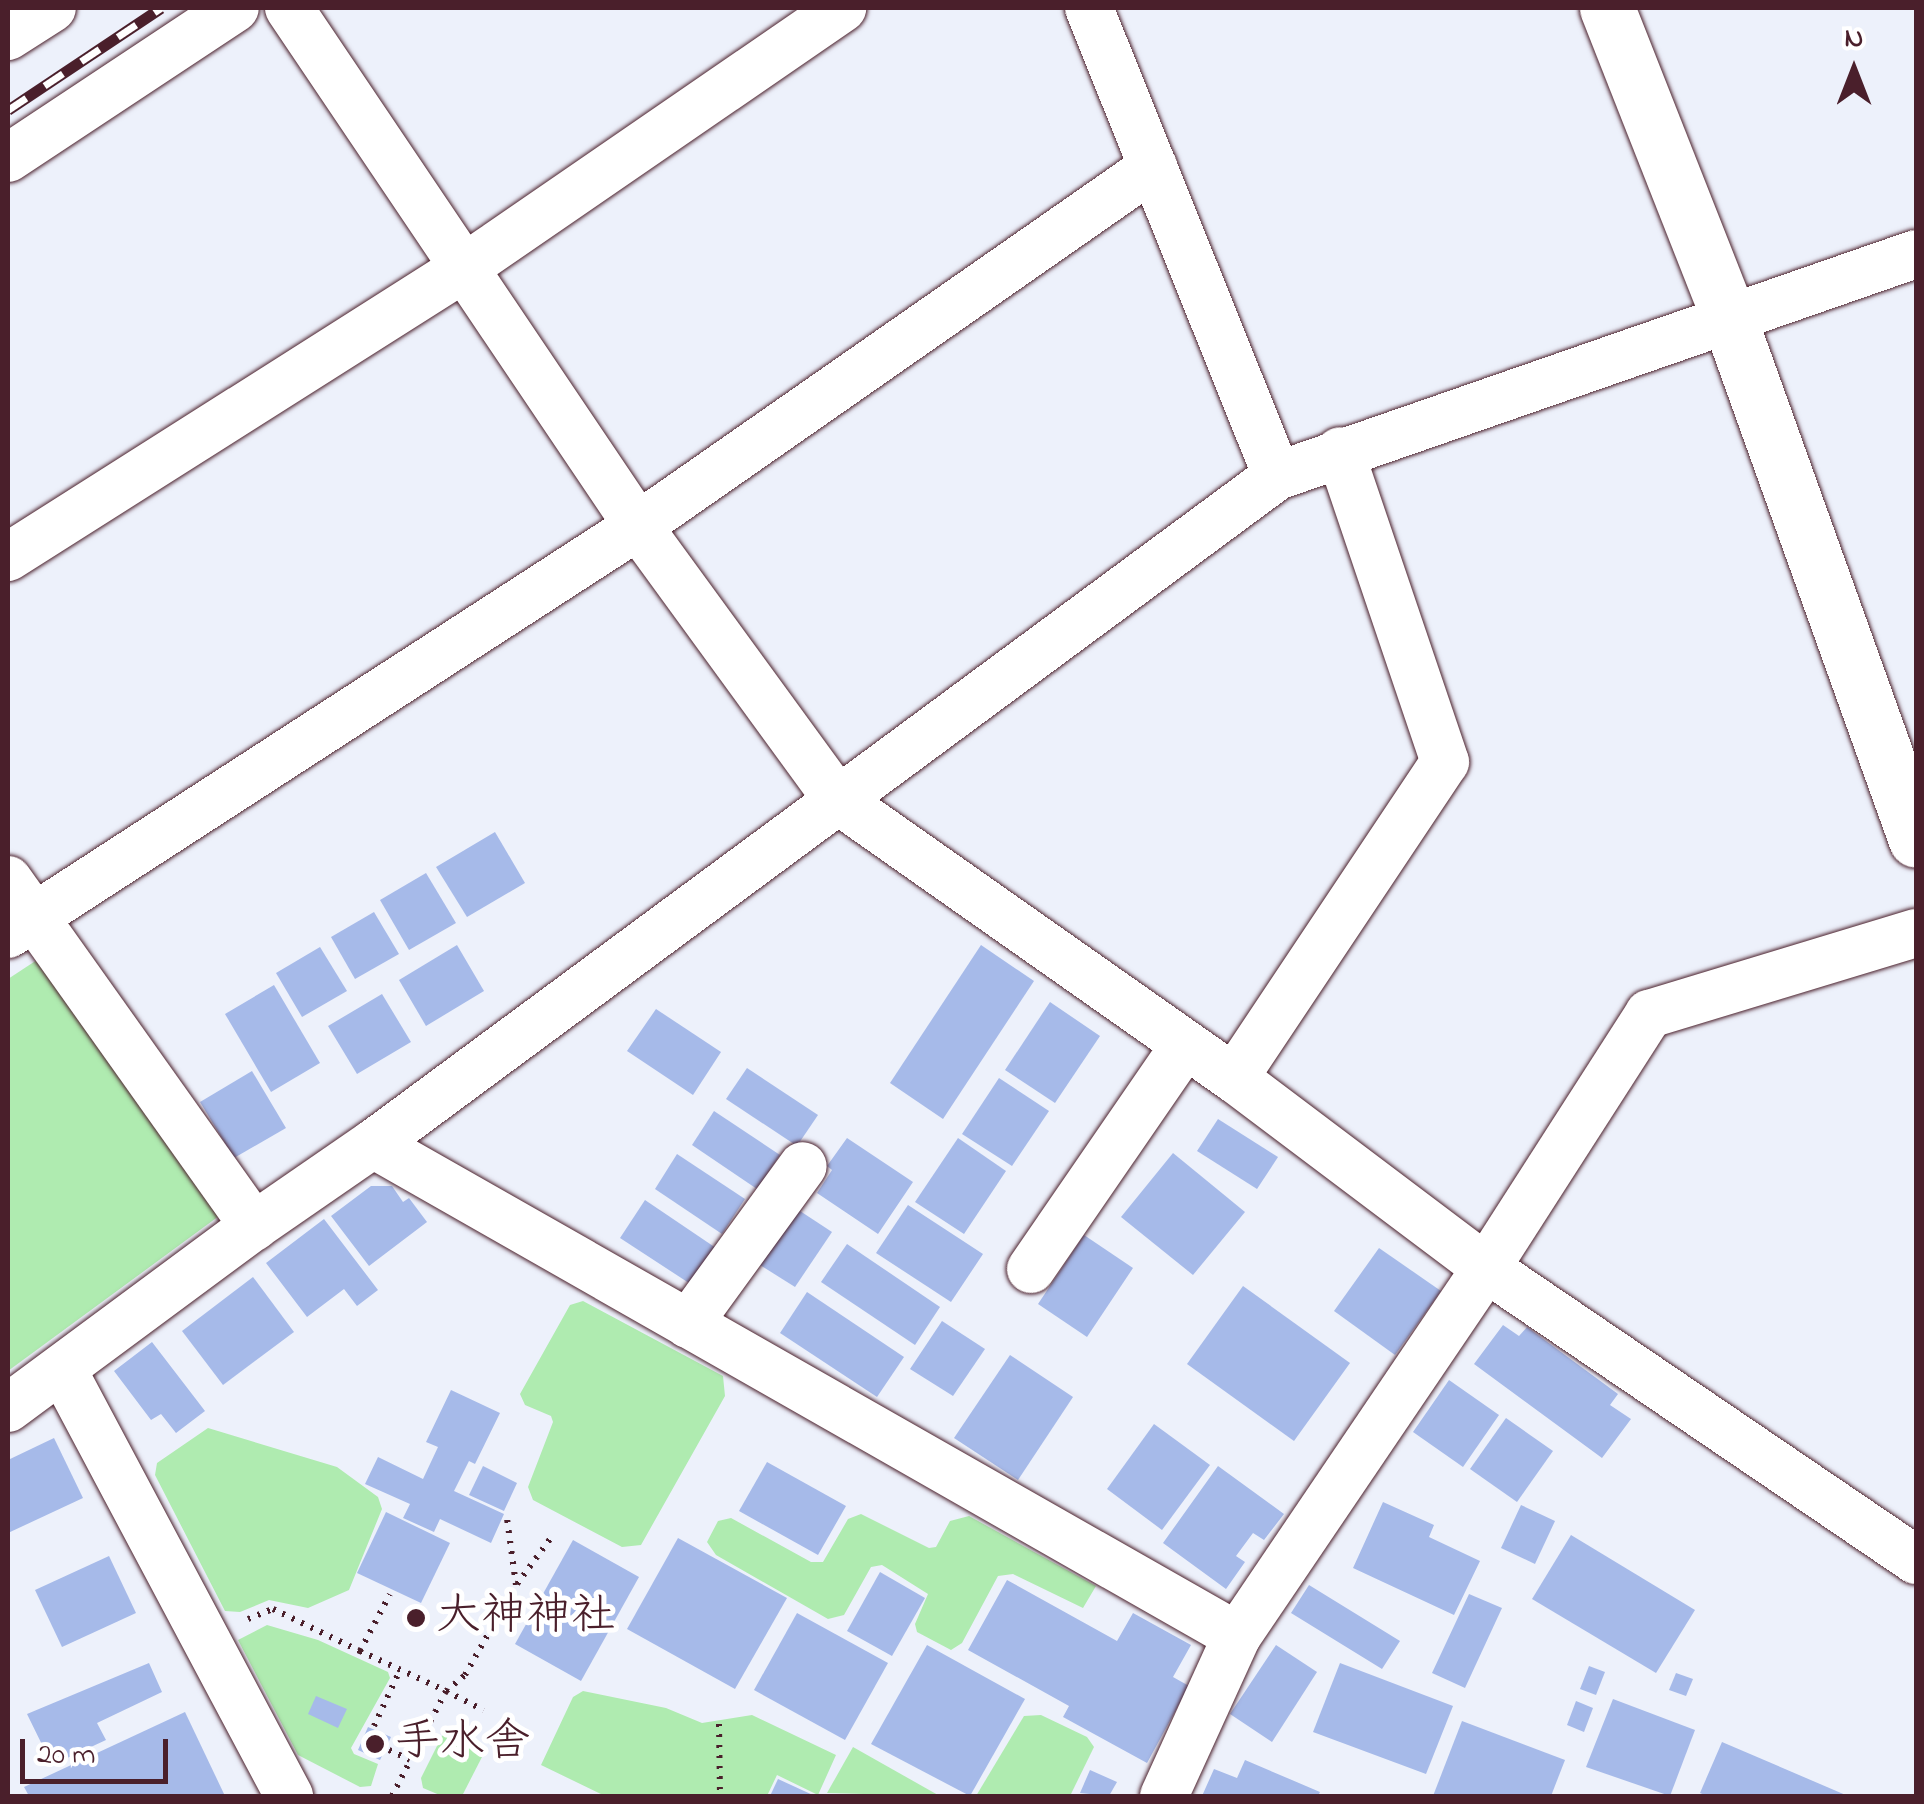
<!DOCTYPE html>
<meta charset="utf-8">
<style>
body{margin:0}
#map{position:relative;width:1924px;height:1804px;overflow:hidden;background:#edf1fb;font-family:"Indie Flower","Klee One",sans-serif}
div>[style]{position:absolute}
.green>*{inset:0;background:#afebb0}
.building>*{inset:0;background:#a6bae9}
.path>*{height:6px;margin-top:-3px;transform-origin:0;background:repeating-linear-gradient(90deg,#4a1f2b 0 2.5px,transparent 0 10.5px)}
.roads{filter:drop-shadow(0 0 2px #4a1f2b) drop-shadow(0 0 2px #4a1f2b)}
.street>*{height:48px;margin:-24px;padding:0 24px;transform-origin:24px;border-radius:24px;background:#fff}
.secondary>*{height:55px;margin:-27.5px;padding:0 27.5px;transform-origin:27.5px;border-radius:27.5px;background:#fff}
.rail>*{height:11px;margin-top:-5.5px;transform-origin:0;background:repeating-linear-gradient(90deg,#fff 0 22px,#4a1f2b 0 44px);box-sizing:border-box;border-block:2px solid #4a1f2b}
.dots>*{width:28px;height:28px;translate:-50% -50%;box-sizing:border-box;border:5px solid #fff;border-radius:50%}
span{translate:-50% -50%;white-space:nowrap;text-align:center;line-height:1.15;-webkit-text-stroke:10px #fff;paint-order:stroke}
.poi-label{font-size:45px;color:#4a1f2b}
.left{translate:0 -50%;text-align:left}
.frame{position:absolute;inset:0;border:10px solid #4a1f2b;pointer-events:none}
.north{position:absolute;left:1804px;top:20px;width:100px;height:100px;-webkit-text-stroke:8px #fff;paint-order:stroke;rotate:0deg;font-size:28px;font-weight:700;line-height:40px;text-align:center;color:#4a1f2b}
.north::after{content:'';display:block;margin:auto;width:35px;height:45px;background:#4a1f2b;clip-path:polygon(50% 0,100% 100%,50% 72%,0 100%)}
.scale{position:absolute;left:20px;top:1739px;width:148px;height:45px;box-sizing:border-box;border:5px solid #4a1f2b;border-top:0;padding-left:12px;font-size:30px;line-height:35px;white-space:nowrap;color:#4a1f2b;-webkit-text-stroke:8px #fff;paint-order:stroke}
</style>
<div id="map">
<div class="green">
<i style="clip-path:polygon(43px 956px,219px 1216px,8px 1371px,8px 979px)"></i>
<i style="clip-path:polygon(583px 1301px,723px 1376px,725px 1396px,641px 1545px,622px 1547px,533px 1500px,528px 1487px,553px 1422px,551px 1416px,525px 1405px,520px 1394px,570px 1305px)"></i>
<i style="clip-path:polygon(208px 1428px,337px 1467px,378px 1497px,382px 1509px,349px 1590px,308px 1608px,269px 1600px,240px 1612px,225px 1611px,155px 1475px,157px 1463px)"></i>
<i style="clip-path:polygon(861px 1514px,929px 1548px,936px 1547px,950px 1521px,969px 1516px,1096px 1586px,1083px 1608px,1013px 1574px,998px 1576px,962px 1643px,951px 1650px,917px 1632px,915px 1624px,928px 1594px,882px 1565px,871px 1567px,844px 1615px,828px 1619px,716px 1555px,707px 1542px,718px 1521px,731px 1518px,811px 1562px,823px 1562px,848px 1519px)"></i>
<i style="clip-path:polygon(267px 1625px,318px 1640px,388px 1672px,390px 1678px,351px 1748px,354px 1754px,378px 1764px,371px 1786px,360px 1787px,298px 1755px,238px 1640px)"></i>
<i style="clip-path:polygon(583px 1691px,666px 1708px,702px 1723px,752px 1715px,836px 1755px,818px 1795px,777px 1775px,767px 1796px,605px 1796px,541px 1765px,573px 1697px)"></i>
<i style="clip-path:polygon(1041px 1715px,1087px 1737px,1094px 1747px,1070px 1796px,976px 1796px,1024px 1716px)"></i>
<i style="clip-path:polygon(452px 1732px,481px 1746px,483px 1755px,462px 1796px,442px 1796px,423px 1788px,421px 1778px,443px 1734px)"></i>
<i style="clip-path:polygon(853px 1747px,938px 1795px,937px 1796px,827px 1793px)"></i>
</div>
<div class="building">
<i style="clip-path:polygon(495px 832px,525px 883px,467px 917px,436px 867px)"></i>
<i style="clip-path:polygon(426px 873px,456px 923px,409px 950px,380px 900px)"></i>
<i style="clip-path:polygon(374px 912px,399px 954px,355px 979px,331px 937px)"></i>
<i style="clip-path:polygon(457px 945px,484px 991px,426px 1026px,399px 980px)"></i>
<i style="clip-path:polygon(981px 945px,1034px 981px,943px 1119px,890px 1083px)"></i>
<i style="clip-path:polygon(320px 947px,347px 991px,302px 1017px,276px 973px)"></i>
<i style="clip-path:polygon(274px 985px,320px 1063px,271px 1092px,225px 1014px)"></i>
<i style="clip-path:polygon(382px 994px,411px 1042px,357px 1074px,328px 1026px)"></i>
<i style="clip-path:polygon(1050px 1002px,1100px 1036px,1055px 1103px,1005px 1070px)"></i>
<i style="clip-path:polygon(656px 1009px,721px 1052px,693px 1095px,627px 1051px)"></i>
<i style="clip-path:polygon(747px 1068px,818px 1115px,797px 1146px,726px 1099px)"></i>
<i style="clip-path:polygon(252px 1071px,286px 1128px,234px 1158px,200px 1102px)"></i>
<i style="clip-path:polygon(999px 1078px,1049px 1111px,1012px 1166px,962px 1134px)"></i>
<i style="clip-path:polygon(714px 1111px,780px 1155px,757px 1189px,692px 1145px)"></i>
<i style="clip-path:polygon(1218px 1119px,1278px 1157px,1257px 1189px,1197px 1151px)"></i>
<i style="clip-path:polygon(847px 1138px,913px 1182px,878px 1234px,817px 1193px,832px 1170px,827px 1166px)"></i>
<i style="clip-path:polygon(958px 1138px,1006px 1171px,964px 1234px,915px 1202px)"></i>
<i style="clip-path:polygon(1173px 1153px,1245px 1212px,1193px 1275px,1121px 1217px)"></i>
<i style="clip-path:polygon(677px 1154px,745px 1199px,722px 1234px,655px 1189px)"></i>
<i style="clip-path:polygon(371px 1186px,392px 1186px,403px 1202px,409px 1198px,427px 1222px,369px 1266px,331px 1216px)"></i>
<i style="clip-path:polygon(645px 1200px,716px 1248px,692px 1285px,620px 1238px)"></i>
<i style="clip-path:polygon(908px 1205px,983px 1254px,951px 1302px,876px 1253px)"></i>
<i style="clip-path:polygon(797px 1209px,832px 1232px,795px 1287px,760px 1265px)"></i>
<i style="clip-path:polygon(324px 1219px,378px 1290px,357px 1306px,344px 1289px,307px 1317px,266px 1263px)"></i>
<i style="clip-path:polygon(1084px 1235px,1133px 1268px,1087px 1337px,1038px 1304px)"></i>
<i style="clip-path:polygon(847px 1244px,940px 1307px,915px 1345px,821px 1282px)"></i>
<i style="clip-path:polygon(1379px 1248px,1441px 1291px,1395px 1355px,1334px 1311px)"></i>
<i style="clip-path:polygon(253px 1277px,294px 1332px,223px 1385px,182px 1331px)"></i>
<i style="clip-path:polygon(1243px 1286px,1350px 1363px,1294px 1441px,1187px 1364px)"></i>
<i style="clip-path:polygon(807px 1292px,904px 1357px,877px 1397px,780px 1333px)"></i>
<i style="clip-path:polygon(942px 1321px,985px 1349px,953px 1396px,910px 1369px)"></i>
<i style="clip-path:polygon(1503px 1325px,1519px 1336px,1527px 1327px,1618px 1394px,1610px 1405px,1631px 1419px,1602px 1458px,1474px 1364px)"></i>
<i style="clip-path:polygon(152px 1342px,205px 1411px,176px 1433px,161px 1414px,151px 1420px,114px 1371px)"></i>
<i style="clip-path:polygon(1010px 1355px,1073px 1397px,1018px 1480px,954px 1438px)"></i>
<i style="clip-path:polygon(1449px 1380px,1499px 1415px,1463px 1467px,1413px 1432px)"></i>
<i style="clip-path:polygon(451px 1390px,500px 1413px,475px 1464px,469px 1461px,454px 1491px,504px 1514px,491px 1543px,440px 1519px,434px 1532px,403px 1518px,410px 1504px,365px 1484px,378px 1457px,423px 1479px,438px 1447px,426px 1442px)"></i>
<i style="clip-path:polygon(1506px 1418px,1553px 1451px,1517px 1502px,1470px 1469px)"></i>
<i style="clip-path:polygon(1154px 1424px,1210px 1465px,1162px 1530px,1107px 1489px)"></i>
<i style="clip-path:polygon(54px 1438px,83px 1498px,8px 1533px,8px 1460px)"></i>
<i style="clip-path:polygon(767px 1462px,846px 1506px,818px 1555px,739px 1511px)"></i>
<i style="clip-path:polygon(483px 1466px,517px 1483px,504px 1511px,469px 1495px)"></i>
<i style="clip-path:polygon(1218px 1466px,1284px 1514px,1264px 1540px,1253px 1533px,1236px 1556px,1245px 1562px,1226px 1589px,1163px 1543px)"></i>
<i style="clip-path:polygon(1383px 1502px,1434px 1525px,1429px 1537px,1480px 1561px,1454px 1615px,1353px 1568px)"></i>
<i style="clip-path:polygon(1521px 1505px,1555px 1521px,1535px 1564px,1501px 1548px)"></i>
<i style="clip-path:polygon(386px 1512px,450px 1543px,421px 1603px,357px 1573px)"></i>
<i style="clip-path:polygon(1571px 1535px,1695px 1610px,1656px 1673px,1532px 1599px)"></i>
<i style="clip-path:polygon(678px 1538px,787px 1598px,735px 1689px,627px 1629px)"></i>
<i style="clip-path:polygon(573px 1540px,639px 1577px,581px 1681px,515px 1644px)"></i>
<i style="clip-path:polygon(109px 1556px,136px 1613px,62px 1647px,35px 1590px)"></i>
<i style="clip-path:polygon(880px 1572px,925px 1598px,892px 1656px,847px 1631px)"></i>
<i style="clip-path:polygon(1007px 1580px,1117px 1641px,1133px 1613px,1191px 1645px,1173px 1677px,1189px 1686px,1147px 1763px,1063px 1717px,1069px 1706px,968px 1650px)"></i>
<i style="clip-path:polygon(1309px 1585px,1400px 1641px,1382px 1669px,1291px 1613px)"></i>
<i style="clip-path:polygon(1469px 1594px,1502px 1608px,1465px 1688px,1432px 1673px)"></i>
<i style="clip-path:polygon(797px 1613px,888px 1663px,845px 1740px,754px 1690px)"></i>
<i style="clip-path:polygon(927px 1645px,1025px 1699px,970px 1796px,871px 1744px)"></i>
<i style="clip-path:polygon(1276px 1645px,1317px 1672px,1272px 1742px,1230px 1714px)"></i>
<i style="clip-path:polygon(149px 1663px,162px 1692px,97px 1723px,106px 1740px,52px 1765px,27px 1714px)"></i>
<i style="clip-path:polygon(1340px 1663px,1453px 1706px,1426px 1774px,1313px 1732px)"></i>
<i style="clip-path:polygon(1589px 1666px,1605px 1672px,1596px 1695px,1580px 1689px)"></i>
<i style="clip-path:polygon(1676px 1673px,1693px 1679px,1686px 1696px,1669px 1690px)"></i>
<i style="clip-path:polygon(316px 1696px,347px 1709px,338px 1728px,308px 1714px)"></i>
<i style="clip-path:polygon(1613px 1699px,1695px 1730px,1670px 1796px,1586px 1767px)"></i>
<i style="clip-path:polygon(1576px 1701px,1593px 1708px,1584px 1732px,1567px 1725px)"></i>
<i style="clip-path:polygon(185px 1712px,225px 1796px,29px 1796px,24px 1787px)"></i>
<i style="clip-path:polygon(1462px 1721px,1565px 1760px,1551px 1796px,1433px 1796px)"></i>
<i style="clip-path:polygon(368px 1727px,391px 1737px,380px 1760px,358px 1750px)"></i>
<i style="clip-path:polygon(1722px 1742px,1848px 1796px,1707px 1796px,1700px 1793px)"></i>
<i style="clip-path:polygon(1245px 1760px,1320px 1792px,1318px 1796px,1202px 1796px,1214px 1769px,1237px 1778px)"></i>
<i style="clip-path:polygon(1090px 1770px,1117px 1782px,1109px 1796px,1080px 1793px)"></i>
<i style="clip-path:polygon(778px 1779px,815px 1796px,770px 1796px)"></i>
</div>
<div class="path">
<i style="left:517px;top:1584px;width:56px;rotate:-53.7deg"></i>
<i style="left:248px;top:1619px;width:27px;rotate:-22deg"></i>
<i style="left:273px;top:1609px;width:97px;rotate:25.8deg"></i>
<i style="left:360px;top:1651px;width:64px;rotate:-62.2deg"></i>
<i style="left:360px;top:1651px;width:95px;rotate:24.9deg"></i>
<i style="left:446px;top:1691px;width:25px;rotate:-40deg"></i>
<i style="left:465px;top:1675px;width:103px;rotate:-60.5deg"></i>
<i style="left:516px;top:1585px;width:68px;rotate:-97.7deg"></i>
<i style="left:719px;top:1724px;width:72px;rotate:89.2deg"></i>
<i style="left:374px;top:1726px;width:62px;rotate:-65.1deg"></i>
<i style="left:389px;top:1750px;width:23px;rotate:25deg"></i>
<i style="left:392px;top:1796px;width:118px;rotate:-62.8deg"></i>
<i style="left:446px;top:1691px;width:42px;rotate:27.2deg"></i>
</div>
<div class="roads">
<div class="street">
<i style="left:289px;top:8px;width:625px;rotate:56.03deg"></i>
<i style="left:638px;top:526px;width:339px;rotate:53.9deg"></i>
<i style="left:838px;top:800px;width:484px;rotate:35.1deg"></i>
<i style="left:1234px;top:1078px;width:316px;rotate:37deg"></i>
<i style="left:1486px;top:1268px;width:520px;rotate:34.18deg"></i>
<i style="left:1089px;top:8px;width:504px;rotate:68.11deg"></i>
<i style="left:8px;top:36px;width:52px;rotate:-32.5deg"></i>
<i style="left:8px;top:158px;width:272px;rotate:-33.5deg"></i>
<i style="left:8px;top:557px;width:540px;rotate:-32.37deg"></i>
<i style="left:464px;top:268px;width:459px;rotate:-34.5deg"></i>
<i style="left:8px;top:880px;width:425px;rotate:54.6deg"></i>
<i style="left:8px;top:934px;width:751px;rotate:-32.93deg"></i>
<i style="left:638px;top:526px;width:628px;rotate:-34.88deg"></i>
<i style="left:1234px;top:1078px;width:380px;rotate:-56.3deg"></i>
<i style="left:1445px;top:762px;width:328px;rotate:-108.7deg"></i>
<i style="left:373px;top:1144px;width:994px;rotate:29.66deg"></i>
<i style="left:1031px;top:1269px;width:272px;rotate:-55.5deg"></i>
<i style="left:688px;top:1324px;width:195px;rotate:-54deg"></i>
<i style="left:62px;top:1369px;width:484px;rotate:62deg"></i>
<i style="left:8px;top:1408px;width:306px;rotate:-36.5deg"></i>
<i style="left:254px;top:1226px;width:145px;rotate:-34.6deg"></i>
<i style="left:373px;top:1144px;width:1124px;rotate:-36.46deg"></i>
<i style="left:1277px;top:476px;width:676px;rotate:-19.16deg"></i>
<i style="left:1164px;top:1796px;width:176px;rotate:-65.5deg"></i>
<i style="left:1237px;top:1636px;width:444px;rotate:-55.9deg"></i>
<i style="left:1486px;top:1268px;width:302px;rotate:-57.3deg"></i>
<i style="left:1649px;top:1014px;width:279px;rotate:-16.9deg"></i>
</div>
<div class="secondary">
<i style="left:1607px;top:8px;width:336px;rotate:68.5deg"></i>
<i style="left:1730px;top:321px;width:551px;rotate:70.28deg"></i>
</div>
</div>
<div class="rail">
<i style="left:8px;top:110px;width:184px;rotate:-33.7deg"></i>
</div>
<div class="dots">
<i style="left:416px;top:1618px;background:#4a1f2b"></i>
<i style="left:375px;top:1744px;background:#4a1f2b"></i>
</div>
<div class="poi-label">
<span class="left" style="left:436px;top:1618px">大神神社</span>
<span class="left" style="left:395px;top:1744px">手水舎</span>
</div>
<div class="frame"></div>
<div class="north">N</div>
<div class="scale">20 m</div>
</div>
